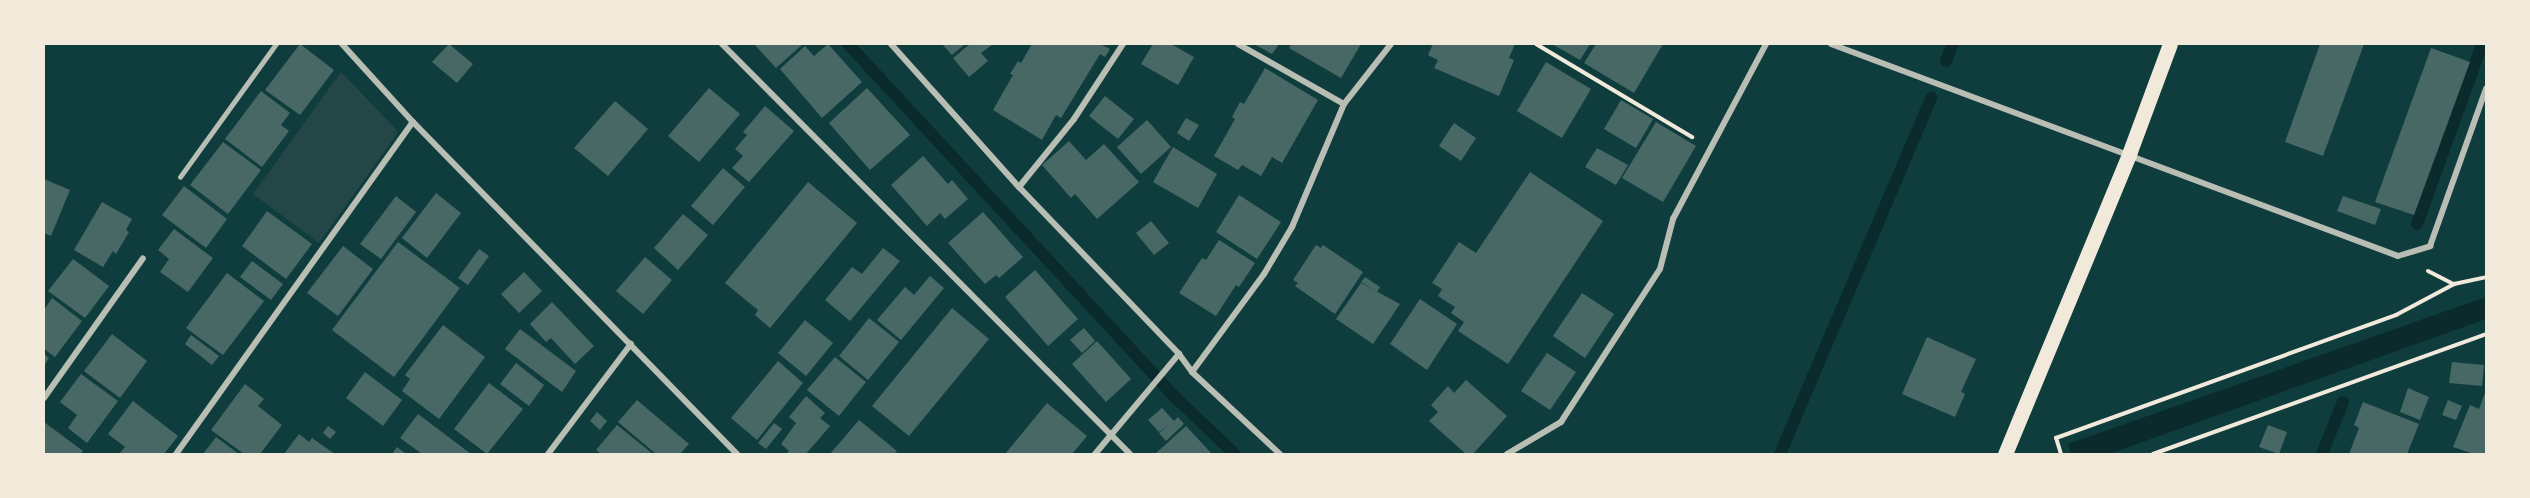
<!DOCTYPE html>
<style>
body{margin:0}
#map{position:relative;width:2530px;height:498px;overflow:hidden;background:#0f3d3e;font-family:Helvetica,sans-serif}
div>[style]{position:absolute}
.green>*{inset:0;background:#244646}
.water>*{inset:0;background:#0a2a2b}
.stream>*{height:12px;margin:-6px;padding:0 6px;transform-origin:6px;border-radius:6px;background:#0a2a2b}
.building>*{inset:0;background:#486865}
.path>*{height:4px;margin:-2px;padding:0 2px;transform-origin:2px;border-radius:2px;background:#f1e9da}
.service>*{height:4.5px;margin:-2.25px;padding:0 2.25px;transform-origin:2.25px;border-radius:2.25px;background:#b8beb3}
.minor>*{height:6px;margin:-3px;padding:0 3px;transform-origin:3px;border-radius:3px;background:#b8beb3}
.primary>*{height:15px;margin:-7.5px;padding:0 7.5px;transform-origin:7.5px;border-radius:7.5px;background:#f1e9da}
span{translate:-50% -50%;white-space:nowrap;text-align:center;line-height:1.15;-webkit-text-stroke:4.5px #f1e9da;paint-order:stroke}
.frame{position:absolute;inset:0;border:45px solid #f1e9da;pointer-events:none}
</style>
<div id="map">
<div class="green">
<i style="clip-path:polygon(341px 72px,397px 130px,397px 134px,319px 243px,253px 194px)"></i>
</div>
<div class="water">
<i style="clip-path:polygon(2486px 297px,2486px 319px,2109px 454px,2071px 454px,2068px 444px)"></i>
</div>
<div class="stream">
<i style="left:848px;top:44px;width:484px;rotate:47.2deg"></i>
<i style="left:1177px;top:399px;width:80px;rotate:43.5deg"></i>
<i style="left:1946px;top:61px;width:18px;rotate:-68deg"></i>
<i style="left:2417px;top:224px;width:191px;rotate:-70.1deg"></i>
<i style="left:1780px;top:454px;width:387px;rotate:-67deg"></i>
<i style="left:2322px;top:454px;width:56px;rotate:-68deg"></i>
</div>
<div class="building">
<i style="clip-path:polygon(300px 44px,334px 70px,300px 115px,265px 90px)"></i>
<i style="clip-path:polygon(449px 44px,473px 64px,457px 83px,432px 62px)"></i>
<i style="clip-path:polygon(754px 44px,803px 44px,776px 68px)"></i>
<i style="clip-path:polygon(828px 44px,862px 82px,822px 118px,780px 69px,805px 46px,814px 56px)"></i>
<i style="clip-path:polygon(942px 44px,965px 44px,952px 55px)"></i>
<i style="clip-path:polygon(970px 44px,993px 44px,981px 53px,988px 61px,969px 77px,953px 58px)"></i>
<i style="clip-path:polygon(1032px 44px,1100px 44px,1110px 49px,1105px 57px,1100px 54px,1061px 118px,1056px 115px,1042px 140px,993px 110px,1013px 75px,1010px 74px,1018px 61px,1021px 63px)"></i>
<i style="clip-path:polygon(1153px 44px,1171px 44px,1194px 57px,1178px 85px,1141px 64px)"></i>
<i style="clip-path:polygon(1254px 44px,1279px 44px,1272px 54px)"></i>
<i style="clip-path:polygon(1291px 44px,1361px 44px,1341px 78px,1289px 48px)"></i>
<i style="clip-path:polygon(1433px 44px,1515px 44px,1509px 58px,1514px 60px,1499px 96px,1434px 68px,1438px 60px,1428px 55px)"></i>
<i style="clip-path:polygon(1552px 44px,1590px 44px,1580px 60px)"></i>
<i style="clip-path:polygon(1596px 44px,1663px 44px,1634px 93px,1584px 63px)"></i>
<i style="clip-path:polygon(2320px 44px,2364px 44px,2323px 156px,2285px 142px)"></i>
<i style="clip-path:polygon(2431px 48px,2470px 62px,2414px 215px,2375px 202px)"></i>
<i style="clip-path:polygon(1546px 62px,1591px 89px,1562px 138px,1517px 111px)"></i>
<i style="clip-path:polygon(1265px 68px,1318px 100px,1282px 163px,1272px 157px,1261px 176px,1242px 165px,1238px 170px,1214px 156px,1235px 119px,1232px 117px,1240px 102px,1244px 104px)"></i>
<i style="clip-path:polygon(709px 88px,740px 114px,699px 162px,668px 136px)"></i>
<i style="clip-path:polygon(867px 88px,910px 135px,870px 170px,829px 123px)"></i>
<i style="clip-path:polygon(261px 91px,290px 113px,281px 125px,289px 131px,262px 167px,225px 139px)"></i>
<i style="clip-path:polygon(1105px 96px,1134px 119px,1118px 139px,1089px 116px)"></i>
<i style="clip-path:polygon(1621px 100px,1653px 119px,1636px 148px,1604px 129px)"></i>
<i style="clip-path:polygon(615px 101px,648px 129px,608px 176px,574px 148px)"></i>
<i style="clip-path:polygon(765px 106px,794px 131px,749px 182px,732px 168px,743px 156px,735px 149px,747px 135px,743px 132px)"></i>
<i style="clip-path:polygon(1186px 118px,1199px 125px,1189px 141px,1177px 133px)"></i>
<i style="clip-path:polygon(1147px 120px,1171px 147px,1141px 174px,1117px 147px)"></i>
<i style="clip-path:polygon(1656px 122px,1696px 146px,1663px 202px,1622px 178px)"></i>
<i style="clip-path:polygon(1454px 123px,1476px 138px,1461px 161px,1439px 146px)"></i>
<i style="clip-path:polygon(1069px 141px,1086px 160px,1104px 144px,1139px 182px,1097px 219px,1075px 194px,1071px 198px,1042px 165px)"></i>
<i style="clip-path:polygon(223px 142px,261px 170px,228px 214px,190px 185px)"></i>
<i style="clip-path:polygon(1173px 147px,1217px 174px,1198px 208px,1153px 182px)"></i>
<i style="clip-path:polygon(1597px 148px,1628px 165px,1616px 185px,1585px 167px)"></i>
<i style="clip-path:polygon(923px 156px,948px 184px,952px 180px,968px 199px,945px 219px,940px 213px,927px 226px,891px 185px)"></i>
<i style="clip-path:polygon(723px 168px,745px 187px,713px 225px,691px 206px)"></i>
<i style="clip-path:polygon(1530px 172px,1603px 221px,1508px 364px,1458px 331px,1464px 322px,1451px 313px,1455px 307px,1438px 296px,1442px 289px,1432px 283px,1459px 242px,1476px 253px)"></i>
<i style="clip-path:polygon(44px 179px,70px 190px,51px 236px,44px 233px)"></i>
<i style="clip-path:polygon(808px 182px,857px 223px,770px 328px,755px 315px,758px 310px,725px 283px)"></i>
<i style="clip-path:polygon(184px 186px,227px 219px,206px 248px,162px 215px)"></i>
<i style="clip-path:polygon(436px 193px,461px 213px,427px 258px,402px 238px)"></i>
<i style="clip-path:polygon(1239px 195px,1281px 222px,1257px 259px,1216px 232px)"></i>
<i style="clip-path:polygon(396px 196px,416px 212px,381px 259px,360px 244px)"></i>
<i style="clip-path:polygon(2343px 196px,2381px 209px,2375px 225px,2337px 211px)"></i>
<i style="clip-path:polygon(102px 202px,132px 219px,126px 230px,129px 232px,116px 254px,113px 251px,103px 267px,74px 250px)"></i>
<i style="clip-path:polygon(267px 211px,312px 244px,286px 279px,242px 246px)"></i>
<i style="clip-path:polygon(983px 212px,1023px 257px,999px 278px,996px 275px,985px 284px,948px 243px)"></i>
<i style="clip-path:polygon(683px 214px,708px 235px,678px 270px,654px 248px)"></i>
<i style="clip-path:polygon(1151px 221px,1169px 243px,1154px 255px,1136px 233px)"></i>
<i style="clip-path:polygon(174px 229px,213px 258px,188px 292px,160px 272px,169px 259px,158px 250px)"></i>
<i style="clip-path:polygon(1219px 240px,1255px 263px,1239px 287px,1236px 285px,1216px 316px,1179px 293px,1202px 258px,1206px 260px)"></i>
<i style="clip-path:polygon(398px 242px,460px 288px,394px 377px,332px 330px)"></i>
<i style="clip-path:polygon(1316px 245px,1321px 248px,1323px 245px,1363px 272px,1335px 314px,1295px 286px,1298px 283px,1293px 280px)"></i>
<i style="clip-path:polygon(343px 246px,373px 269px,338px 316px,307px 293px)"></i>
<i style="clip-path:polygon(883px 248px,900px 261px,850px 321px,825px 300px,852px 267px,862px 274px)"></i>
<i style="clip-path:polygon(479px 249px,489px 256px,468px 285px,458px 278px)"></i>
<i style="clip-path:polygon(645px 257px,672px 280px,643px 314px,616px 291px)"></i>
<i style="clip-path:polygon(73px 259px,109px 286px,85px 318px,48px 291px)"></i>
<i style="clip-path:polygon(252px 261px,283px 284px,271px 300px,240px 277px)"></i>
<i style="clip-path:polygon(1035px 270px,1078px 319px,1048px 346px,1005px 297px)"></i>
<i style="clip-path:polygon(524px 272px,542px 291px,519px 313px,501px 294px)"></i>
<i style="clip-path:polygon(227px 273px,264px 301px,223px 355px,186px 328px)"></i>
<i style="clip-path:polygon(930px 276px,944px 288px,901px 340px,877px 320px,905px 287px,914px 295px)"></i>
<i style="clip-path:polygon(1365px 277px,1380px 287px,1377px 292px,1361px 282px)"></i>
<i style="clip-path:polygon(1361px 283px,1400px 304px,1373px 344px,1336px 319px)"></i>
<i style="clip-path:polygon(1582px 293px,1614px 314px,1585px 358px,1553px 336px)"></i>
<i style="clip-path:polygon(52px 298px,82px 321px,55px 357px,44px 349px,44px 310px)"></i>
<i style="clip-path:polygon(1420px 299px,1457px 324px,1427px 370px,1390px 344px)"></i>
<i style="clip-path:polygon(552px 302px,594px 346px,575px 364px,551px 338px,546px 342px,530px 324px)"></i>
<i style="clip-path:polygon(952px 308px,989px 339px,909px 436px,872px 406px)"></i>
<i style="clip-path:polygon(869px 318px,899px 342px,868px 380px,839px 356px)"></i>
<i style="clip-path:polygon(805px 320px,833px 343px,806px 376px,778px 353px)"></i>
<i style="clip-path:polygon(443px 325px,485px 357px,439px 419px,402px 391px,410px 379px,405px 375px)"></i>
<i style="clip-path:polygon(1084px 328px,1095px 341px,1082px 353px,1070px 340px)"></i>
<i style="clip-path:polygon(520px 329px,576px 371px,562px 392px,505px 349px)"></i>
<i style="clip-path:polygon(112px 334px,147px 361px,120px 398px,84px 371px)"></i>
<i style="clip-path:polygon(191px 335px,219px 356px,212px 365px,185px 344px)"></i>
<i style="clip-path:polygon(1927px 337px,1976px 359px,1961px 392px,1965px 394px,1955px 417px,1902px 394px)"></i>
<i style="clip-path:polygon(1097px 341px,1131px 379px,1106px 402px,1072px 364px)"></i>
<i style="clip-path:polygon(1547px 353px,1576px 372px,1550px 410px,1521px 391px)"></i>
<i style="clip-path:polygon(44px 354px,49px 358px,44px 366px)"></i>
<i style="clip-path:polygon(835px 357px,866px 382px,839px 416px,807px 390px)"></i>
<i style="clip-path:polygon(778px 361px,803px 383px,757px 440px,731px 418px)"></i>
<i style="clip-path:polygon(2452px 362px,2484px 365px,2482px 386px,2449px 383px)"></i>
<i style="clip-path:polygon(516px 363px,544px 385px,529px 406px,500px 384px)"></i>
<i style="clip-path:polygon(365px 372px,402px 400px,383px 426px,346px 398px)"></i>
<i style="clip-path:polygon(81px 374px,118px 401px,87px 443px,68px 428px,77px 415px,60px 402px)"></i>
<i style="clip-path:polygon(1466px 380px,1507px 416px,1473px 454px,1466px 454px,1429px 421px,1438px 412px,1431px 405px,1448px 386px,1454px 393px)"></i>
<i style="clip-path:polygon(489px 383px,523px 409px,487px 454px,454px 429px)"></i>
<i style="clip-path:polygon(245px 384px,264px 399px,258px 406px,282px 425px,260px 454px,244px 454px,211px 430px)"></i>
<i style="clip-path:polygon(2408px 388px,2429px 397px,2420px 420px,2400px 412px)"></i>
<i style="clip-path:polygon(2486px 390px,2486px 454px,2474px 454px,2453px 447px,2470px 405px,2479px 409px)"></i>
<i style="clip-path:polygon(806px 396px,825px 413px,820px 418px,830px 426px,806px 454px,786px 454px,789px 451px,781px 444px,796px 423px,789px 417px)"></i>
<i style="clip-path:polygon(637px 400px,689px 444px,680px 454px,656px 454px,618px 422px)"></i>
<i style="clip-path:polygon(2448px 400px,2462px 406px,2456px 420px,2442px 415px)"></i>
<i style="clip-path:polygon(133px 401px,178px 436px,164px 454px,119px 454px,125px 447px,108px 434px)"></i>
<i style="clip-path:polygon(2363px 402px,2419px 424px,2407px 454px,2349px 454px,2359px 428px,2354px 425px)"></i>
<i style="clip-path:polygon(1047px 403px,1087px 436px,1072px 454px,1005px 454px)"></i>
<i style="clip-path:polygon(1162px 408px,1174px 421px,1178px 417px,1184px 424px,1166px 441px,1159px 433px,1170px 424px,1159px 432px,1148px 420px)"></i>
<i style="clip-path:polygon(597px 412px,607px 421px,600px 430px,590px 421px)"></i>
<i style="clip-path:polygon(418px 414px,471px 454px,422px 454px,400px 438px)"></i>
<i style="clip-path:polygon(859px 420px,897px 451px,894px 454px,830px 454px)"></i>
<i style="clip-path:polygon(44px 422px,83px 451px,81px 454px,44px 454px)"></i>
<i style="clip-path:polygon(774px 423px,782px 429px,766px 449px,758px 443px)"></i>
<i style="clip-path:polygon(617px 425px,653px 454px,601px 454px,596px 450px)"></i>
<i style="clip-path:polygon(2268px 425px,2287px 432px,2279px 454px,2259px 447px)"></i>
<i style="clip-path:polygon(328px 426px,336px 432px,330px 439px,323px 433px)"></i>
<i style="clip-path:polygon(1186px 426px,1212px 454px,1155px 454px)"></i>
<i style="clip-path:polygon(299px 434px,309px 442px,312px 438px,335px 454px,284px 454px)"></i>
<i style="clip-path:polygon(216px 437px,239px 454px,203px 454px)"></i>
<i style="clip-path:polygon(397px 447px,406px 454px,392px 454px)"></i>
</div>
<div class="path">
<i style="left:1536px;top:44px;width:182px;rotate:30.8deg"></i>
<i style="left:2428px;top:271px;width:29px;rotate:27deg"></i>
<i style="left:2454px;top:284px;width:33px;rotate:-12deg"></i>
<i style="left:2061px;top:454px;width:17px;rotate:-107deg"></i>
<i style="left:2056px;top:438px;width:362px;rotate:-19.9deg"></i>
<i style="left:2396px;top:315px;width:66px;rotate:-28.1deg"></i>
<i style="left:2153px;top:454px;width:354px;rotate:-19.8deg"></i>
</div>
<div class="service">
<i style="left:180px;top:177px;width:164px;rotate:-54.2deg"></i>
</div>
<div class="minor">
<i style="left:342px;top:44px;width:105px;rotate:47.7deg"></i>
<i style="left:413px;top:122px;width:464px;rotate:45.7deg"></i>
<i style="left:722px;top:44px;width:578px;rotate:45.14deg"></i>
<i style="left:891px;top:44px;width:192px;rotate:48.2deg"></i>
<i style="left:1019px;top:187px;width:231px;rotate:46.2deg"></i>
<i style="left:1179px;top:354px;width:22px;rotate:54deg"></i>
<i style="left:1192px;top:372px;width:120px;rotate:43deg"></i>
<i style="left:1238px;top:44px;width:122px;rotate:29.5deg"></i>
<i style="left:1831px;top:44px;width:605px;rotate:20.5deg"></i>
<i style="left:2398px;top:256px;width:34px;rotate:-17deg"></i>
<i style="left:2430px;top:246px;width:167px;rotate:-70.4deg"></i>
<i style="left:1019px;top:187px;width:87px;rotate:-51deg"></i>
<i style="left:1074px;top:119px;width:90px;rotate:-56.8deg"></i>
<i style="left:1192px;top:372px;width:122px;rotate:-53.7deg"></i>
<i style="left:1264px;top:274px;width:55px;rotate:-59.2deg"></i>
<i style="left:1292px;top:227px;width:134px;rotate:-67.1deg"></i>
<i style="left:1344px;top:104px;width:76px;rotate:-51.9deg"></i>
<i style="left:44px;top:398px;width:171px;rotate:-54.7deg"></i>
<i style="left:176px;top:454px;width:408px;rotate:-54.5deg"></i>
<i style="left:548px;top:454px;width:138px;rotate:-53deg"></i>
<i style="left:1095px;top:454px;width:131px;rotate:-50deg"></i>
<i style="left:1507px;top:454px;width:63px;rotate:-30.7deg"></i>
<i style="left:1561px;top:422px;width:182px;rotate:-57.1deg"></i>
<i style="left:1660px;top:269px;width:52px;rotate:-75.4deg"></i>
<i style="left:1673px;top:219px;width:198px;rotate:-62deg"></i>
</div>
<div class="primary">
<i style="left:2005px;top:454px;width:325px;rotate:-67.5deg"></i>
<i style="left:2129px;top:154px;width:117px;rotate:-69.6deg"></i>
</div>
<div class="frame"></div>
</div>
